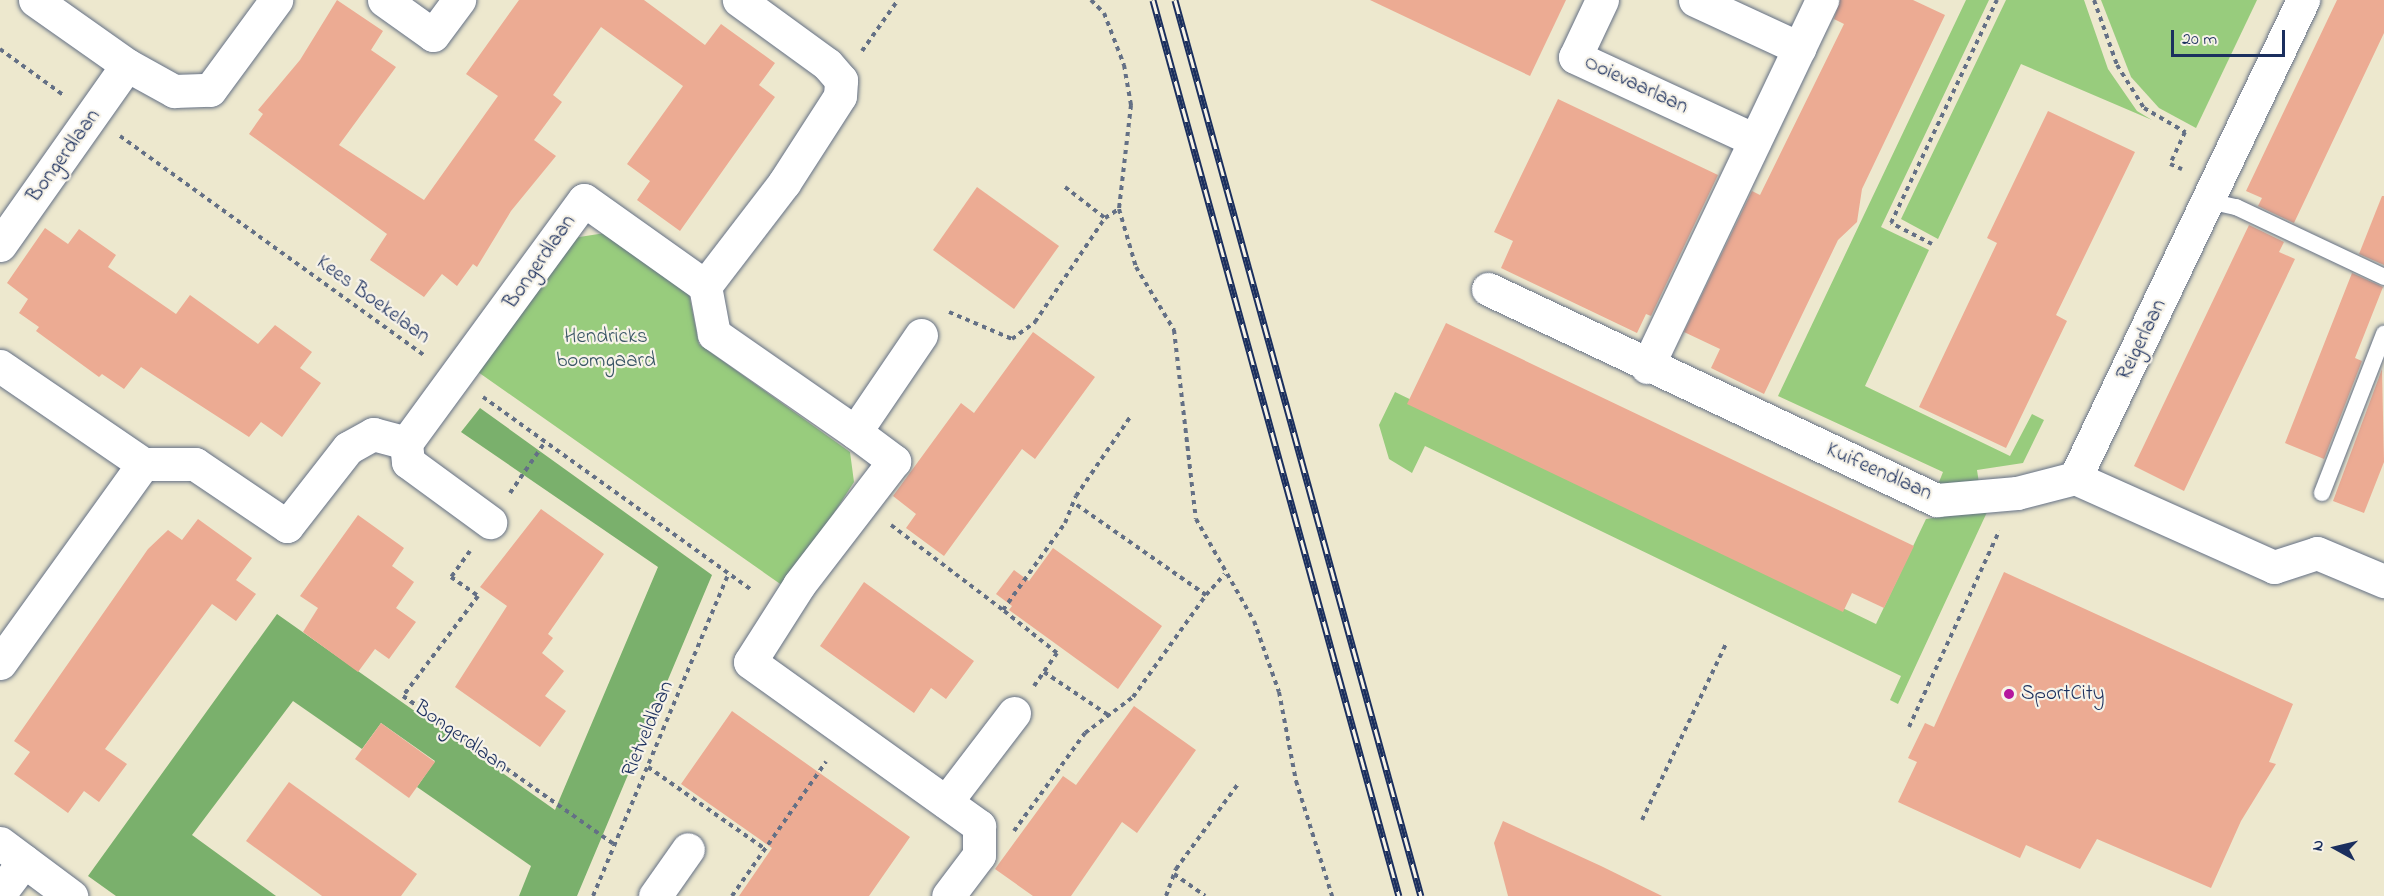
<!DOCTYPE html>
<style>
body{margin:0}
#map{position:relative;width:2384px;height:896px;overflow:hidden;background:#ede8ce;font-family:"Indie Flower",sans-serif}
div>[style]{position:absolute}
.green>*{inset:0;background:#98cc7d}
.forest>*{inset:0;background:#7ab06c}
.building>*{inset:0;background:#ecab93}
.path>*{height:4px;margin-top:-2px;transform-origin:0;background:repeating-linear-gradient(90deg,#647085 0 4.5px,transparent 0 9px)}
.roads{filter:drop-shadow(0 0 2px #647085) drop-shadow(0 0 2px #647085)}
.service>*{height:16px;margin:-8px;padding:0 8px;transform-origin:8px;border-radius:8px;background:#fff}
.minor>*{height:33px;margin:-16.5px;padding:0 16.5px;transform-origin:16.5px;border-radius:16.5px;background:#fff}
.tertiary>*{height:33px;margin:-16.5px;padding:0 16.5px;transform-origin:16.5px;border-radius:16.5px;background:#fff}
.rail>*{height:7px;margin-top:-3.5px;transform-origin:0;background:repeating-linear-gradient(90deg,#f7f3e8 0 14px,#1b2f5e 0 28px);box-sizing:border-box;border-block:2px solid #1b2f5e}
.dots>*{width:16px;height:16px;translate:-50% -50%;box-sizing:border-box;border:3px solid #f7f3e8;border-radius:50%}
span{translate:-50% -50%;white-space:nowrap;text-align:center;line-height:1.15;-webkit-text-stroke:4.5px #f7f3e8;paint-order:stroke}
.street-label{font-size:21px;color:#1b2f5e}
.park-label{font-size:21px;color:#3a5666}
.poi-label{font-size:21px;color:#1b2f5e}
.left{translate:0 -50%;text-align:left}
.north{position:absolute;left:2306px;top:818px;width:60px;height:60px;-webkit-text-stroke:4px #f7f3e8;paint-order:stroke;rotate:278deg;font-size:16px;font-weight:700;line-height:24px;text-align:center;color:#1b2f5e}
.north::after{content:'';display:block;margin:auto;width:21px;height:27px;background:#1b2f5e;clip-path:polygon(50% 0,100% 100%,50% 72%,0 100%)}
.scale{position:absolute;left:2171px;top:30px;width:114px;height:27px;box-sizing:border-box;border:3px solid #1b2f5e;border-top:0;padding-left:8px;font-size:18px;line-height:21px;white-space:nowrap;color:#1b2f5e;-webkit-text-stroke:4px #f7f3e8;paint-order:stroke}
</style>
<div id="map">
<div class="green">
<i style="clip-path:polygon(1966px 0,1989px 0,1881px 227px,1929px 250px,1865px 386px,2010px 456px,2032px 414px,2044px 420px,2023px 463px,1977px 470px,1979px 483px,1937px 487px,1943px 472px,1778px 396px)"></i>
<i style="clip-path:polygon(2006px 0,2084px 0,2108px 69px,2137px 111px,2152px 120px,2021px 64px,1938px 239px,1901px 219px)"></i>
<i style="clip-path:polygon(2101px 0,2257px 0,2196px 128px,2159px 108px,2131px 77px)"></i>
<i style="clip-path:polygon(605px 233px,689px 294px,699px 344px,850px 452px,854px 482px,786px 588px,478px 372px,573px 238px)"></i>
<i style="clip-path:polygon(1395px 392px,1876px 624px,1926px 519px,1988px 510px,1898px 704px,1890px 700px,1901px 676px,1425px 446px,1412px 473px,1389px 459px,1379px 425px)"></i>
</div>
<div class="forest">
<i style="clip-path:polygon(480px 408px,712px 575px,577px 896px,519px 896px,531px 866px,417px 787px,435px 761px,381px 723px,362px 749px,293px 701px,192px 835px,276px 896px,116px 896px,88px 876px,277px 614px,555px 810px,658px 567px,461px 432px)"></i>
</div>
<div class="building">
<i style="clip-path:polygon(337px 0,383px 31px,371px 50px,396px 67px,339px 145px,424px 200px,498px 96px,466px 74px,519px 0,644px 0,705px 45px,721px 24px,775px 63px,759px 85px,775px 97px,680px 231px,637px 200px,650px 181px,627px 164px,683px 86px,601px 27px,553px 95px,562px 102px,534px 140px,556px 156px,511px 211px,477px 267px,473px 264px,457px 286px,442px 274px,424px 297px,370px 260px,387px 234px,249px 134px,263px 114px,258px 110px,300px 60px)"></i>
<i style="clip-path:polygon(1370px 0,1566px 0,1530px 76px)"></i>
<i style="clip-path:polygon(1840px 0,1913px 0,1945px 15px,1862px 189px,1857px 222px,1838px 240px,1764px 394px,1711px 368px,1720px 349px,1684px 332px,1752px 191px,1760px 195px,1844px 24px,1834px 19px)"></i>
<i style="clip-path:polygon(2337px 0,2384px 0,2384px 33px,2294px 223px,2258px 206px,2262px 198px,2246px 191px)"></i>
<i style="clip-path:polygon(1558px 99px,1718px 175px,1651px 316px,1646px 314px,1637px 333px,1501px 268px,1513px 241px,1494px 232px)"></i>
<i style="clip-path:polygon(2048px 111px,2135px 152px,2056px 315px,2067px 321px,2006px 448px,1919px 407px,1997px 243px,1987px 238px)"></i>
<i style="clip-path:polygon(977px 187px,1059px 246px,1014px 309px,933px 250px)"></i>
<i style="clip-path:polygon(2382px 196px,2384px 196px,2384px 265px,2359px 254px)"></i>
<i style="clip-path:polygon(2249px 225px,2284px 242px,2279px 252px,2295px 259px,2184px 491px,2134px 466px)"></i>
<i style="clip-path:polygon(45px 228px,68px 244px,79px 229px,116px 255px,108px 267px,176px 314px,190px 295px,258px 344px,275px 325px,312px 352px,300px 368px,321px 383px,282px 437px,261px 422px,249px 437px,141px 367px,124px 389px,102px 374px,99px 377px,36px 331px,39px 327px,19px 313px,28px 299px,7px 283px)"></i>
<i style="clip-path:polygon(2352px 273px,2383px 287px,2355px 358px,2362px 361px,2324px 459px,2285px 443px)"></i>
<i style="clip-path:polygon(1446px 323px,1914px 546px,1884px 608px,1852px 593px,1843px 612px,1407px 404px)"></i>
<i style="clip-path:polygon(1033px 332px,1095px 377px,1035px 459px,1022px 449px,944px 556px,906px 528px,916px 514px,893px 496px,961px 403px,974px 413px)"></i>
<i style="clip-path:polygon(2382px 369px,2384px 462px,2364px 513px,2333px 501px)"></i>
<i style="clip-path:polygon(541px 509px,604px 554px,548px 634px,553px 638px,542px 653px,564px 671px,545px 696px,566px 711px,540px 747px,455px 687px,507px 606px,480px 587px)"></i>
<i style="clip-path:polygon(358px 515px,404px 548px,392px 566px,414px 582px,396px 608px,416px 622px,389px 659px,375px 649px,358px 672px,303px 632px,318px 608px,300px 596px)"></i>
<i style="clip-path:polygon(198px 519px,252px 558px,236px 580px,256px 594px,236px 621px,212px 604px,105px 749px,127px 764px,99px 802px,84px 791px,68px 813px,14px 774px,30px 752px,14px 741px,148px 549px,168px 530px,182px 540px)"></i>
<i style="clip-path:polygon(1053px 548px,1162px 626px,1118px 689px,1009px 610px,1012px 606px,996px 594px,1014px 570px,1029px 581px)"></i>
<i style="clip-path:polygon(2004px 572px,2293px 704px,2269px 762px,2276px 764px,2241px 821px,2211px 888px,2097px 839px,2080px 869px,2026px 845px,2020px 858px,1898px 802px,1917px 762px,1908px 758px,1925px 723px,1934px 727px)"></i>
<i style="clip-path:polygon(864px 582px,974px 661px,946px 699px,931px 688px,914px 713px,820px 646px)"></i>
<i style="clip-path:polygon(1134px 706px,1196px 750px,1137px 833px,1122px 822px,1071px 896px,1033px 896px,995px 869px,1063px 776px,1076px 785px)"></i>
<i style="clip-path:polygon(732px 711px,910px 837px,869px 896px,739px 896px,772px 848px,681px 784px)"></i>
<i style="clip-path:polygon(381px 723px,435px 762px,409px 798px,355px 759px)"></i>
<i style="clip-path:polygon(289px 782px,417px 874px,401px 896px,322px 896px,246px 841px)"></i>
<i style="clip-path:polygon(1503px 821px,1601px 866px,1662px 896px,1508px 896px,1494px 843px)"></i>
</div>
<div class="path">
<i style="left:1091px;top:0;width:18px;rotate:45deg"></i>
<i style="left:1104px;top:13px;width:56px;rotate:69deg"></i>
<i style="left:1124px;top:65px;width:41px;rotate:80.1deg"></i>
<i style="left:1131px;top:105px;width:105px;rotate:96.6deg"></i>
<i style="left:1119px;top:209px;width:60px;rotate:73.7deg"></i>
<i style="left:1136px;top:267px;width:74px;rotate:58.9deg"></i>
<i style="left:1174px;top:330px;width:190px;rotate:83.4deg"></i>
<i style="left:1196px;top:519px;width:117px;rotate:60.4deg"></i>
<i style="left:1254px;top:621px;width:75px;rotate:70.6deg"></i>
<i style="left:1279px;top:692px;width:91px;rotate:79.2deg"></i>
<i style="left:1296px;top:781px;width:121px;rotate:72.6deg"></i>
<i style="left:2094px;top:0;width:69px;rotate:70.5deg"></i>
<i style="left:2117px;top:65px;width:51px;rotate:57.9deg"></i>
<i style="left:2144px;top:108px;width:48px;rotate:30.3deg"></i>
<i style="left:2185px;top:132px;width:35px;rotate:115deg"></i>
<i style="left:2170px;top:164px;width:13px;rotate:23deg"></i>
<i style="left:0;top:49px;width:78px;rotate:36.1deg"></i>
<i style="left:862px;top:51px;width:62px;rotate:-54.8deg"></i>
<i style="left:120px;top:136px;width:376px;rotate:35.8deg"></i>
<i style="left:1065px;top:187px;width:51px;rotate:37.8deg"></i>
<i style="left:1932px;top:244px;width:46px;rotate:-152.9deg"></i>
<i style="left:1891px;top:223px;width:247px;rotate:-64.6deg"></i>
<i style="left:949px;top:312px;width:69px;rotate:23.2deg"></i>
<i style="left:1012px;top:339px;width:29px;rotate:-36deg"></i>
<i style="left:1035px;top:322px;width:125px;rotate:-56.1deg"></i>
<i style="left:1105px;top:218px;width:17px;rotate:-33deg"></i>
<i style="left:483px;top:397px;width:331px;rotate:35.7deg"></i>
<i style="left:510px;top:493px;width:62px;rotate:-55.5deg"></i>
<i style="left:891px;top:525px;width:141px;rotate:37.2deg"></i>
<i style="left:470px;top:551px;width:32px;rotate:126deg"></i>
<i style="left:451px;top:577px;width:33px;rotate:35deg"></i>
<i style="left:478px;top:596px;width:125px;rotate:126.9deg"></i>
<i style="left:403px;top:696px;width:259px;rotate:35.1deg"></i>
<i style="left:1206px;top:595px;width:28px;rotate:-48deg"></i>
<i style="left:1044px;top:672px;width:77px;rotate:33.9deg"></i>
<i style="left:1034px;top:686px;width:40px;rotate:-55.1deg"></i>
<i style="left:1057px;top:653px;width:69px;rotate:-141.5deg"></i>
<i style="left:1003px;top:610px;width:107px;rotate:-54.5deg"></i>
<i style="left:1065px;top:523px;width:29px;rotate:-68deg"></i>
<i style="left:1076px;top:496px;width:96px;rotate:-55.6deg"></i>
<i style="left:1909px;top:727px;width:216px;rotate:-65.3deg"></i>
<i style="left:648px;top:767px;width:143px;rotate:35deg"></i>
<i style="left:1642px;top:820px;width:197px;rotate:-64.5deg"></i>
<i style="left:1014px;top:831px;width:121px;rotate:-54.1deg"></i>
<i style="left:1085px;top:733px;width:60px;rotate:-36.9deg"></i>
<i style="left:1133px;top:697px;width:125px;rotate:-54.4deg"></i>
<i style="left:1206px;top:595px;width:161px;rotate:-145.1deg"></i>
<i style="left:1174px;top:874px;width:38px;rotate:35deg"></i>
<i style="left:593px;top:896px;width:350px;rotate:-67.2deg"></i>
<i style="left:732px;top:896px;width:164px;rotate:-55deg"></i>
<i style="left:1166px;top:896px;width:29px;rotate:-70deg"></i>
<i style="left:1176px;top:869px;width:105px;rotate:-53.9deg"></i>
</div>
<div class="roads">
<div class="service">
<i style="left:2209px;top:201px;width:28px;rotate:13deg"></i>
<i style="left:2236px;top:207px;width:164px;rotate:25.3deg"></i>
<i style="left:2322px;top:493px;width:171px;rotate:-68.7deg"></i>
</div>
<div class="minor">
<i style="left:35px;top:0;width:113px;rotate:35.2deg"></i>
<i style="left:384px;top:0;width:60px;rotate:35.5deg"></i>
<i style="left:433px;top:35px;width:44px;rotate:-53.4deg"></i>
<i style="left:1602px;top:0;width:63px;rotate:115.3deg"></i>
<i style="left:1575px;top:57px;width:198px;rotate:24.8deg"></i>
<i style="left:1695px;top:0;width:115px;rotate:24.8deg"></i>
<i style="left:0;top:245px;width:220px;rotate:-54.8deg"></i>
<i style="left:127px;top:65px;width:54px;rotate:29deg"></i>
<i style="left:174px;top:91px;width:36px;rotate:-2deg"></i>
<i style="left:210px;top:90px;width:112px;rotate:-53.7deg"></i>
<i style="left:705px;top:286px;width:130px;rotate:-52.5deg"></i>
<i style="left:784px;top:183px;width:103px;rotate:-57.2deg"></i>
<i style="left:840px;top:96px;width:16px;rotate:-86deg"></i>
<i style="left:841px;top:80px;width:21px;rotate:-131deg"></i>
<i style="left:827px;top:64px;width:109px;rotate:-144deg"></i>
<i style="left:1488px;top:289px;width:496px;rotate:25.2deg"></i>
<i style="left:1937px;top:500px;width:80px;rotate:-5deg"></i>
<i style="left:2017px;top:493px;width:60px;rotate:-14.5deg"></i>
<i style="left:2075px;top:478px;width:218px;rotate:24.1deg"></i>
<i style="left:2274px;top:567px;width:45px;rotate:-18deg"></i>
<i style="left:2317px;top:553px;width:73px;rotate:22.7deg"></i>
<i style="left:921px;top:335px;width:117px;rotate:124.2deg"></i>
<i style="left:855px;top:432px;width:49px;rotate:36.6deg"></i>
<i style="left:894px;top:461px;width:156px;rotate:127.5deg"></i>
<i style="left:799px;top:585px;width:91px;rotate:122.5deg"></i>
<i style="left:750px;top:662px;width:282px;rotate:35.6deg"></i>
<i style="left:979px;top:826px;width:29px;rotate:90deg"></i>
<i style="left:979px;top:855px;width:51px;rotate:127.1deg"></i>
<i style="left:0;top:366px;width:173px;rotate:34.4deg"></i>
<i style="left:143px;top:464px;width:52px"></i>
<i style="left:195px;top:464px;width:111px;rotate:34deg"></i>
<i style="left:287px;top:526px;width:99px;rotate:-52deg"></i>
<i style="left:348px;top:448px;width:29px;rotate:-29deg"></i>
<i style="left:373px;top:434px;width:34px;rotate:15deg"></i>
<i style="left:406px;top:443px;width:301px;rotate:-53.8deg"></i>
<i style="left:584px;top:200px;width:148px;rotate:35.4deg"></i>
<i style="left:705px;top:286px;width:49px;rotate:79.4deg"></i>
<i style="left:714px;top:334px;width:172px;rotate:34.8deg"></i>
<i style="left:1647px;top:367px;width:407px;rotate:-64.5deg"></i>
<i style="left:406px;top:443px;width:19px;rotate:84deg"></i>
<i style="left:408px;top:462px;width:102px;rotate:36.2deg"></i>
<i style="left:2075px;top:478px;width:530px;rotate:-64.5deg"></i>
<i style="left:0;top:663px;width:245px;rotate:-54.3deg"></i>
<i style="left:946px;top:802px;width:112px;rotate:-52.6deg"></i>
<i style="left:0;top:893px;width:40px;rotate:-53deg"></i>
<i style="left:655px;top:896px;width:57px;rotate:-54.9deg"></i>
</div>
<div class="tertiary">
<i style="left:0;top:843px;width:89px;rotate:36.7deg"></i>
</div>
</div>
<div class="rail">
<i style="left:1153px;top:0;width:929px;rotate:74.65deg"></i>
<i style="left:1175px;top:0;width:929px;rotate:74.65deg"></i>
</div>
<div class="dots">
<i style="left:2009px;top:694px;background:#b5179e"></i>
</div>
<div class="street-label">
<span style="left:1636px;top:85px;rotate:25deg">Ooievaarlaan</span>
<span style="left:64px;top:156px;rotate:-54deg">Bongerdlaan</span>
<span style="left:540px;top:262px;rotate:-55deg">Bongerdlaan</span>
<span style="left:373px;top:300px;rotate:36deg">Kees Boekelaan</span>
<span style="left:2142px;top:340px;rotate:-64deg">Reigerlaan</span>
<span style="left:1879px;top:472px;rotate:24deg">Kuifeendlaan</span>
<span style="left:648px;top:729px;rotate:-67deg">Rietveldlaan</span>
<span style="left:461px;top:737px;rotate:35deg">Bongerdlaan</span>
</div>
<div class="park-label">
<span style="left:606px;top:349px">Hendricks<br>boomgaard</span>
</div>
<div class="poi-label">
<span class="left" style="left:2021px;top:694px">SportCity</span>
</div>
<div class="north">N</div>
<div class="scale">20 m</div>
</div>
